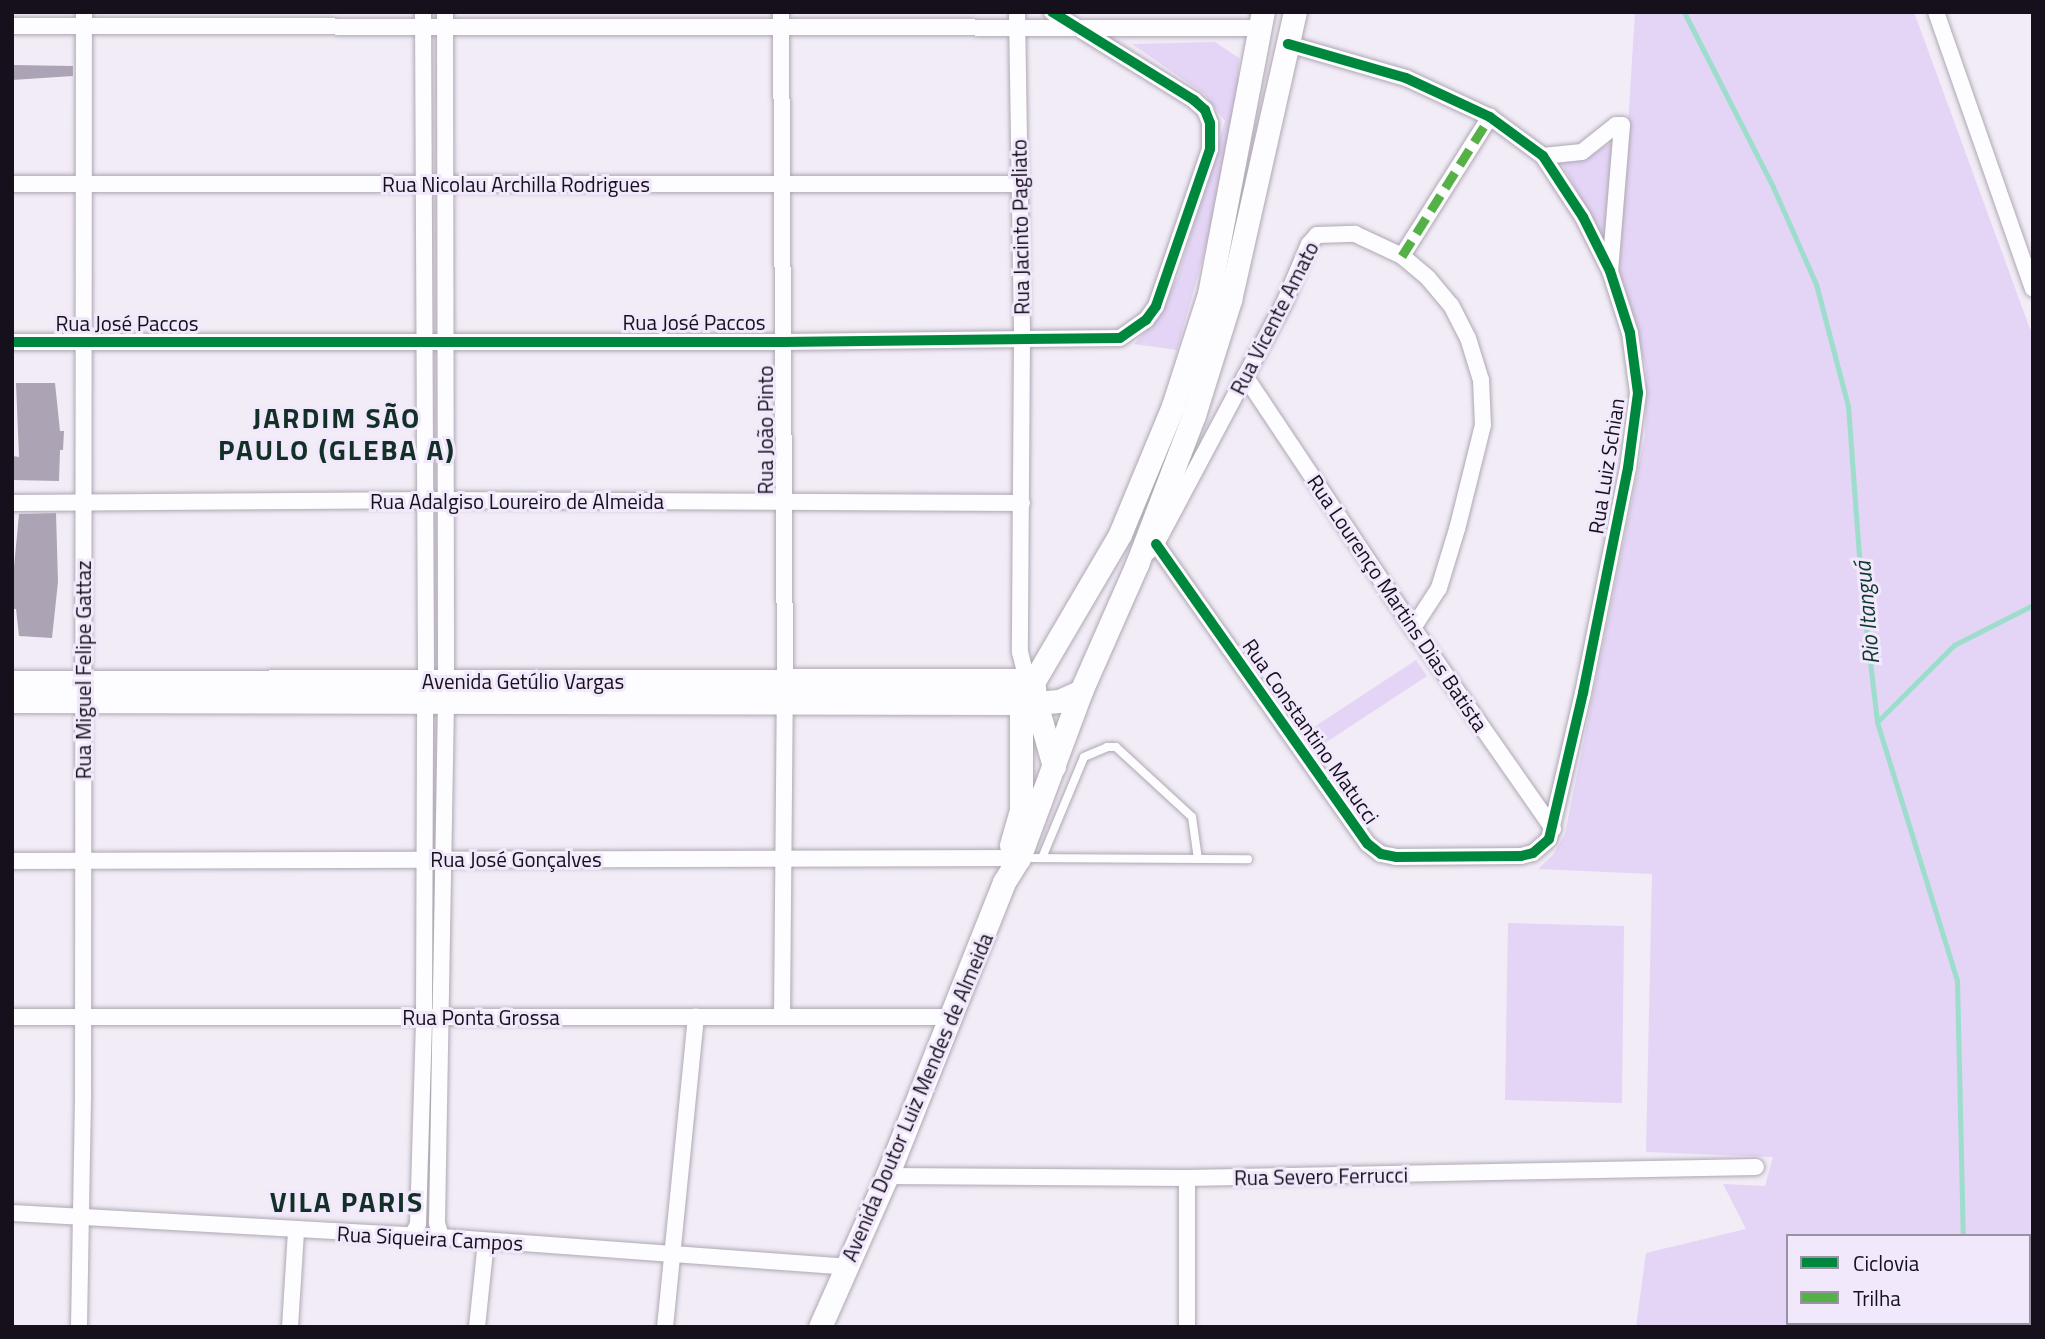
<!DOCTYPE html>
<meta charset="utf-8">
<style>
body{margin:0}
#map{position:relative;width:2045px;height:1339px;overflow:hidden;background:#f2ecf7;font-family:"Titillium Web",sans-serif}
div>[style]{position:absolute}
.green>*{inset:0;background:#e4d4f6}
.stream>*{height:5px;margin:-2.5px;padding:0 2.5px;transform-origin:2.5px;border-radius:2.5px;background:#9dddcc}
.building>*{inset:0;background:#aca3b4}
.roads{filter:drop-shadow(0 0 2px #aea8b3) drop-shadow(0 0 2px #aea8b3)}
.lane>*{height:8px;margin:-4px;padding:0 4px;transform-origin:4px;border-radius:4px;background:#fdfcfe}
.street>*{height:16px;margin:-8px;padding:0 8px;transform-origin:8px;border-radius:8px;background:#fdfcfe}
.secondary>*{height:23px;margin:-11.5px;padding:0 11.5px;transform-origin:11.5px;border-radius:11.5px;background:#fdfcfe}
.quiet>*{height:9px;margin-top:-4.5px;transform-origin:0;background:repeating-linear-gradient(90deg,#55b145 0 18px,transparent 0 27px)}
.cycleway>*{height:10px;margin:-5px;padding:0 5px;transform-origin:5px;border-radius:5px;background:#00873e}
span{translate:-50% -50%;white-space:nowrap;text-align:center;line-height:1.15;-webkit-text-stroke:6px #f1e8fc;paint-order:stroke}
.street-label{font-size:21px;color:#15101c}
.water-label{font-size:23px;color:#0d382d;font-style:italic}
.district-label{font-size:28px;color:#123027;font-weight:700;letter-spacing:2px}
.frame{position:absolute;inset:0;border:14px solid #15101c;pointer-events:none}
.legend{position:absolute;left:1786px;top:1234px;width:245px;height:91px;box-sizing:border-box;background:#f1e8fc;border:2px solid #9992a2;margin:0;padding:9px 12px;list-style:none;font-size:21px;color:#15101c}
.legend li{display:flex;align-items:center;gap:14px;height:35px}
.legend b{width:35px;border:2px solid #9992a2}
</style>
<div id="map">
<div class="green">
<i style="clip-path:polygon(evenodd,1635px 12px,1914px 12px,2033px 337px,2033px 1327px,1636px 1327px,1646px 1253px,1746px 1229px,1723px 1184px,1765px 1186px,1773px 1157px,1646px 1152px,1652px 874px,1538px 869px,1553px 855px,1565px 834px,1645px 435px,1646px 368px,1619px 272px,1635px 12px,1788px 1236px,2029px 1236px,2029px 1323px,1788px 1323px,1788px 1236px)"></i>
<i style="clip-path:polygon(1215px 42px,1239px 58px,1236px 127px,1208px 239px,1177px 350px,1134px 344px,1159px 317px,1179px 273px,1225px 121px,1204px 94px,1132px 44px)"></i>
<i style="clip-path:polygon(1617px 140px,1607px 247px,1560px 160px,1582px 159px)"></i>
<i style="clip-path:polygon(1416px 660px,1427px 676px,1319px 747px,1308px 731px)"></i>
<i style="clip-path:polygon(1508px 923px,1624px 926px,1622px 1103px,1505px 1100px)"></i>
</div>
<div class="stream">
<i style="left:1684px;top:12px;width:196px;rotate:63deg"></i>
<i style="left:1773px;top:187px;width:106px;rotate:66.1deg"></i>
<i style="left:1816px;top:284px;width:126px;rotate:75.3deg"></i>
<i style="left:1848px;top:406px;width:179px;rotate:85.8deg"></i>
<i style="left:1861px;top:585px;width:138px;rotate:83.3deg"></i>
<i style="left:1877px;top:722px;width:270px;rotate:72.8deg"></i>
<i style="left:1957px;top:980px;width:256px;rotate:88.7deg"></i>
<i style="left:1877px;top:722px;width:109px;rotate:-45deg"></i>
<i style="left:1954px;top:645px;width:89px;rotate:-26.9deg"></i>
<i style="left:1954px;top:1327px;width:4px;rotate:-90deg"></i>
</div>
<div class="building">
<i style="clip-path:polygon(12px 65px,73px 66px,73px 76px,12px 80px)"></i>
<i style="clip-path:polygon(16px 383px,55px 383px,60px 431px,64px 431px,63px 450px,60px 450px,59px 481px,12px 480px,12px 456px,19px 457px)"></i>
<i style="clip-path:polygon(56px 513px,58px 582px,52px 638px,19px 636px,16px 609px,12px 609px,12px 588px,19px 514px)"></i>
</div>
<div class="roads">
<div class="lane">
<i style="left:1022px;top:858px;width:226px;rotate:0.3deg"></i>
<i style="left:1042px;top:858px;width:109px;rotate:-67.4deg"></i>
<i style="left:1084px;top:757px;width:25px;rotate:-23deg"></i>
<i style="left:1107px;top:747px;width:9px"></i>
<i style="left:1116px;top:747px;width:103px;rotate:42.6deg"></i>
<i style="left:1192px;top:817px;width:42px;rotate:81.9deg"></i>
</div>
<div class="street">
<i style="left:423px;top:12px;width:670px;rotate:89.74deg"></i>
<i style="left:445px;top:12px;width:670px;rotate:89.91deg"></i>
<i style="left:781px;top:12px;width:668px;rotate:89.66deg"></i>
<i style="left:1017px;top:12px;width:328px;rotate:89.1deg"></i>
<i style="left:1022px;top:340px;width:312px;rotate:90.4deg"></i>
<i style="left:1020px;top:652px;width:16px;rotate:76deg"></i>
<i style="left:1024px;top:668px;width:15px;rotate:53deg"></i>
<i style="left:1936px;top:12px;width:293px;rotate:70.7deg"></i>
<i style="left:12px;top:26px;width:1247px;rotate:0.09deg"></i>
<i style="left:1543px;top:156px;width:39px;rotate:-6deg"></i>
<i style="left:1582px;top:152px;width:43px;rotate:-38.5deg"></i>
<i style="left:1616px;top:125px;width:6px"></i>
<i style="left:1622px;top:125px;width:146px;rotate:94.7deg"></i>
<i style="left:12px;top:184px;width:1008px"></i>
<i style="left:1402px;top:256px;width:165px;rotate:-57.7deg"></i>
<i style="left:12px;top:342px;width:772px"></i>
<i style="left:784px;top:342px;width:336px;rotate:-0.7deg"></i>
<i style="left:1120px;top:338px;width:32px;rotate:-35deg"></i>
<i style="left:1146px;top:320px;width:17px;rotate:-54deg"></i>
<i style="left:1156px;top:306px;width:166px;rotate:-71deg"></i>
<i style="left:1210px;top:149px;width:26px;rotate:-90deg"></i>
<i style="left:1210px;top:123px;width:14px;rotate:-111deg"></i>
<i style="left:1205px;top:110px;width:15px;rotate:-138deg"></i>
<i style="left:1194px;top:100px;width:167px;rotate:-148.2deg"></i>
<i style="left:1245px;top:376px;width:303px;rotate:56.3deg"></i>
<i style="left:1413px;top:628px;width:245px;rotate:55.1deg"></i>
<i style="left:12px;top:503px;width:429px;rotate:-0.4deg"></i>
<i style="left:441px;top:500px;width:581px;rotate:0.3deg"></i>
<i style="left:1156px;top:544px;width:367px;rotate:54.8deg"></i>
<i style="left:1368px;top:844px;width:16px;rotate:38deg"></i>
<i style="left:1381px;top:854px;width:15px;rotate:11deg"></i>
<i style="left:1396px;top:857px;width:125px;rotate:-0.5deg"></i>
<i style="left:1521px;top:856px;width:12px;rotate:-14deg"></i>
<i style="left:1533px;top:853px;width:21px;rotate:-41deg"></i>
<i style="left:1549px;top:839px;width:150px;rotate:-76.9deg"></i>
<i style="left:1583px;top:693px;width:229px;rotate:-78.7deg"></i>
<i style="left:1628px;top:468px;width:76px;rotate:-82.4deg"></i>
<i style="left:1638px;top:393px;width:61px;rotate:-97.6deg"></i>
<i style="left:1630px;top:333px;width:65px;rotate:-107.9deg"></i>
<i style="left:1610px;top:271px;width:60px;rotate:-116.6deg"></i>
<i style="left:1583px;top:217px;width:73px;rotate:-123.3deg"></i>
<i style="left:1543px;top:156px;width:66px;rotate:-143.7deg"></i>
<i style="left:1490px;top:117px;width:93px;rotate:-155.1deg"></i>
<i style="left:1406px;top:78px;width:123px;rotate:-163.9deg"></i>
<i style="left:1148px;top:552px;width:11px;rotate:-45deg"></i>
<i style="left:1156px;top:544px;width:275px;rotate:-62deg"></i>
<i style="left:1285px;top:301px;width:62px;rotate:-67.2deg"></i>
<i style="left:1309px;top:244px;width:12px;rotate:-48deg"></i>
<i style="left:1317px;top:235px;width:38px;rotate:-2deg"></i>
<i style="left:1355px;top:234px;width:52px;rotate:25.1deg"></i>
<i style="left:1402px;top:256px;width:34px;rotate:40deg"></i>
<i style="left:1428px;top:278px;width:35px;rotate:50deg"></i>
<i style="left:1451px;top:305px;width:37px;rotate:63deg"></i>
<i style="left:1468px;top:338px;width:44px;rotate:72.8deg"></i>
<i style="left:1481px;top:380px;width:45px;rotate:87.5deg"></i>
<i style="left:1483px;top:425px;width:107px;rotate:104deg"></i>
<i style="left:1457px;top:529px;width:62px;rotate:107deg"></i>
<i style="left:1439px;top:588px;width:48px;rotate:123deg"></i>
<i style="left:12px;top:861px;width:1007px;rotate:-0.17deg"></i>
<i style="left:12px;top:1017px;width:937px"></i>
<i style="left:782px;top:1017px;width:316px;rotate:-89.5deg"></i>
<i style="left:887px;top:1176px;width:300px;rotate:0.4deg"></i>
<i style="left:1187px;top:1178px;width:569px;rotate:-1.11deg"></i>
<i style="left:12px;top:1213px;width:430px;rotate:3.2deg"></i>
<i style="left:441px;top:1237px;width:407px;rotate:4.2deg"></i>
<i style="left:412px;top:1236px;width:13px;rotate:-63deg"></i>
<i style="left:418px;top:1224px;width:207px;rotate:-88.3deg"></i>
<i style="left:424px;top:1017px;width:314px;rotate:-89.8deg"></i>
<i style="left:441px;top:1237px;width:15px;rotate:-106deg"></i>
<i style="left:437px;top:1223px;width:521px;rotate:-89.01deg"></i>
<i style="left:79px;top:1327px;width:233px;rotate:-89deg"></i>
<i style="left:83px;top:1094px;width:1082px;rotate:-89.95deg"></i>
<i style="left:290px;top:1327px;width:96px;rotate:-86.4deg"></i>
<i style="left:477px;top:1327px;width:86px;rotate:-84deg"></i>
<i style="left:665px;top:1327px;width:312px;rotate:-84.3deg"></i>
<i style="left:1187px;top:1327px;width:149px;rotate:-90deg"></i>
</div>
<div class="secondary">
<i style="left:12px;top:682px;width:1021px;rotate:-0.11deg"></i>
<i style="left:1033px;top:680px;width:23px;rotate:83deg"></i>
<i style="left:1036px;top:703px;width:66px;rotate:74.1deg"></i>
<i style="left:12px;top:701px;width:1024px;rotate:0.11deg"></i>
<i style="left:1036px;top:703px;width:23px;rotate:-5deg"></i>
<i style="left:1059px;top:701px;width:24px;rotate:-24deg"></i>
<i style="left:1011px;top:845px;width:36px;rotate:-74deg"></i>
<i style="left:1021px;top:810px;width:107px;rotate:-90deg"></i>
<i style="left:1021px;top:703px;width:196px;rotate:-59.6deg"></i>
<i style="left:1120px;top:534px;width:139px;rotate:-67.5deg"></i>
<i style="left:1173px;top:406px;width:118px;rotate:-72.2deg"></i>
<i style="left:1209px;top:294px;width:287px;rotate:-79.2deg"></i>
<i style="left:820px;top:1327px;width:165px;rotate:-66.1deg"></i>
<i style="left:887px;top:1176px;width:316px;rotate:-68.3deg"></i>
<i style="left:1004px;top:882px;width:28px;rotate:-58deg"></i>
<i style="left:1019px;top:858px;width:178px;rotate:-69.6deg"></i>
<i style="left:1081px;top:691px;width:139px;rotate:-66.2deg"></i>
<i style="left:1137px;top:564px;width:160px;rotate:-69.1deg"></i>
<i style="left:1194px;top:415px;width:121px;rotate:-72.6deg"></i>
<i style="left:1230px;top:300px;width:295px;rotate:-77.3deg"></i>
</div>
</div>
<div class="quiet">
<i style="left:1402px;top:256px;width:165px;rotate:-57.7deg"></i>
</div>
<div class="cycleway">
<i style="left:12px;top:342px;width:772px"></i>
<i style="left:784px;top:342px;width:336px;rotate:-0.7deg"></i>
<i style="left:1120px;top:338px;width:32px;rotate:-35deg"></i>
<i style="left:1146px;top:320px;width:17px;rotate:-54deg"></i>
<i style="left:1156px;top:306px;width:166px;rotate:-71deg"></i>
<i style="left:1210px;top:149px;width:26px;rotate:-90deg"></i>
<i style="left:1210px;top:123px;width:14px;rotate:-111deg"></i>
<i style="left:1205px;top:110px;width:15px;rotate:-138deg"></i>
<i style="left:1194px;top:100px;width:167px;rotate:-148.2deg"></i>
<i style="left:1156px;top:544px;width:367px;rotate:54.8deg"></i>
<i style="left:1368px;top:844px;width:16px;rotate:38deg"></i>
<i style="left:1381px;top:854px;width:15px;rotate:11deg"></i>
<i style="left:1396px;top:857px;width:125px;rotate:-0.5deg"></i>
<i style="left:1521px;top:856px;width:12px;rotate:-14deg"></i>
<i style="left:1533px;top:853px;width:21px;rotate:-41deg"></i>
<i style="left:1549px;top:839px;width:150px;rotate:-76.9deg"></i>
<i style="left:1583px;top:693px;width:229px;rotate:-78.7deg"></i>
<i style="left:1628px;top:468px;width:76px;rotate:-82.4deg"></i>
<i style="left:1638px;top:393px;width:61px;rotate:-97.6deg"></i>
<i style="left:1630px;top:333px;width:65px;rotate:-107.9deg"></i>
<i style="left:1610px;top:271px;width:60px;rotate:-116.6deg"></i>
<i style="left:1583px;top:217px;width:73px;rotate:-123.3deg"></i>
<i style="left:1543px;top:156px;width:66px;rotate:-143.7deg"></i>
<i style="left:1490px;top:117px;width:93px;rotate:-155.1deg"></i>
<i style="left:1406px;top:78px;width:123px;rotate:-163.9deg"></i>
</div>
<div class="street-label">
<span style="left:516px;top:184px">Rua Nicolau Archilla Rodrigues</span>
<span style="left:1020px;top:227px;rotate:-91deg">Rua Jacinto Pagliato</span>
<span style="left:1274px;top:318px;rotate:-63deg">Rua Vicente Amato</span>
<span style="left:694px;top:322px">Rua José Paccos</span>
<span style="left:127px;top:323px">Rua José Paccos</span>
<span style="left:765px;top:430px;rotate:-90deg">Rua João Pinto</span>
<span style="left:1606px;top:466px;rotate:-81deg">Rua Luiz Schian</span>
<span style="left:517px;top:501px">Rua Adalgiso Loureiro de Almeida</span>
<span style="left:1398px;top:603px;rotate:56deg">Rua Lourenço Martins Dias Batista</span>
<span style="left:83px;top:670px;rotate:-90deg">Rua Miguel Felipe Gattaz</span>
<span style="left:523px;top:681px">Avenida Getúlio Vargas</span>
<span style="left:1311px;top:731px;rotate:55deg">Rua Constantino Matucci</span>
<span style="left:516px;top:859px">Rua José Gonçalves</span>
<span style="left:481px;top:1017px">Rua Ponta Grossa</span>
<span style="left:917px;top:1097px;rotate:-67deg">Avenida Doutor Luiz Mendes de Almeida</span>
<span style="left:1321px;top:1176px;rotate:-1deg">Rua Severo Ferrucci</span>
<span style="left:430px;top:1238px;rotate:3deg">Rua Siqueira Campos</span>
</div>
<div class="water-label">
<span style="left:1867px;top:613px;rotate:-95deg">Rio Itanguá</span>
</div>
<div class="district-label">
<span style="left:337px;top:434px">JARDIM SÃO<br>PAULO (GLEBA A)</span>
<span style="left:347px;top:1202px">VILA PARIS</span>
</div>
<div class="frame"></div>
<ul class="legend">
<li><b style="height:9px;background:#00873e"></b>Ciclovia</li>
<li><b style="height:9px;background:#55b145"></b>Trilha</li>
</ul>
</div>
